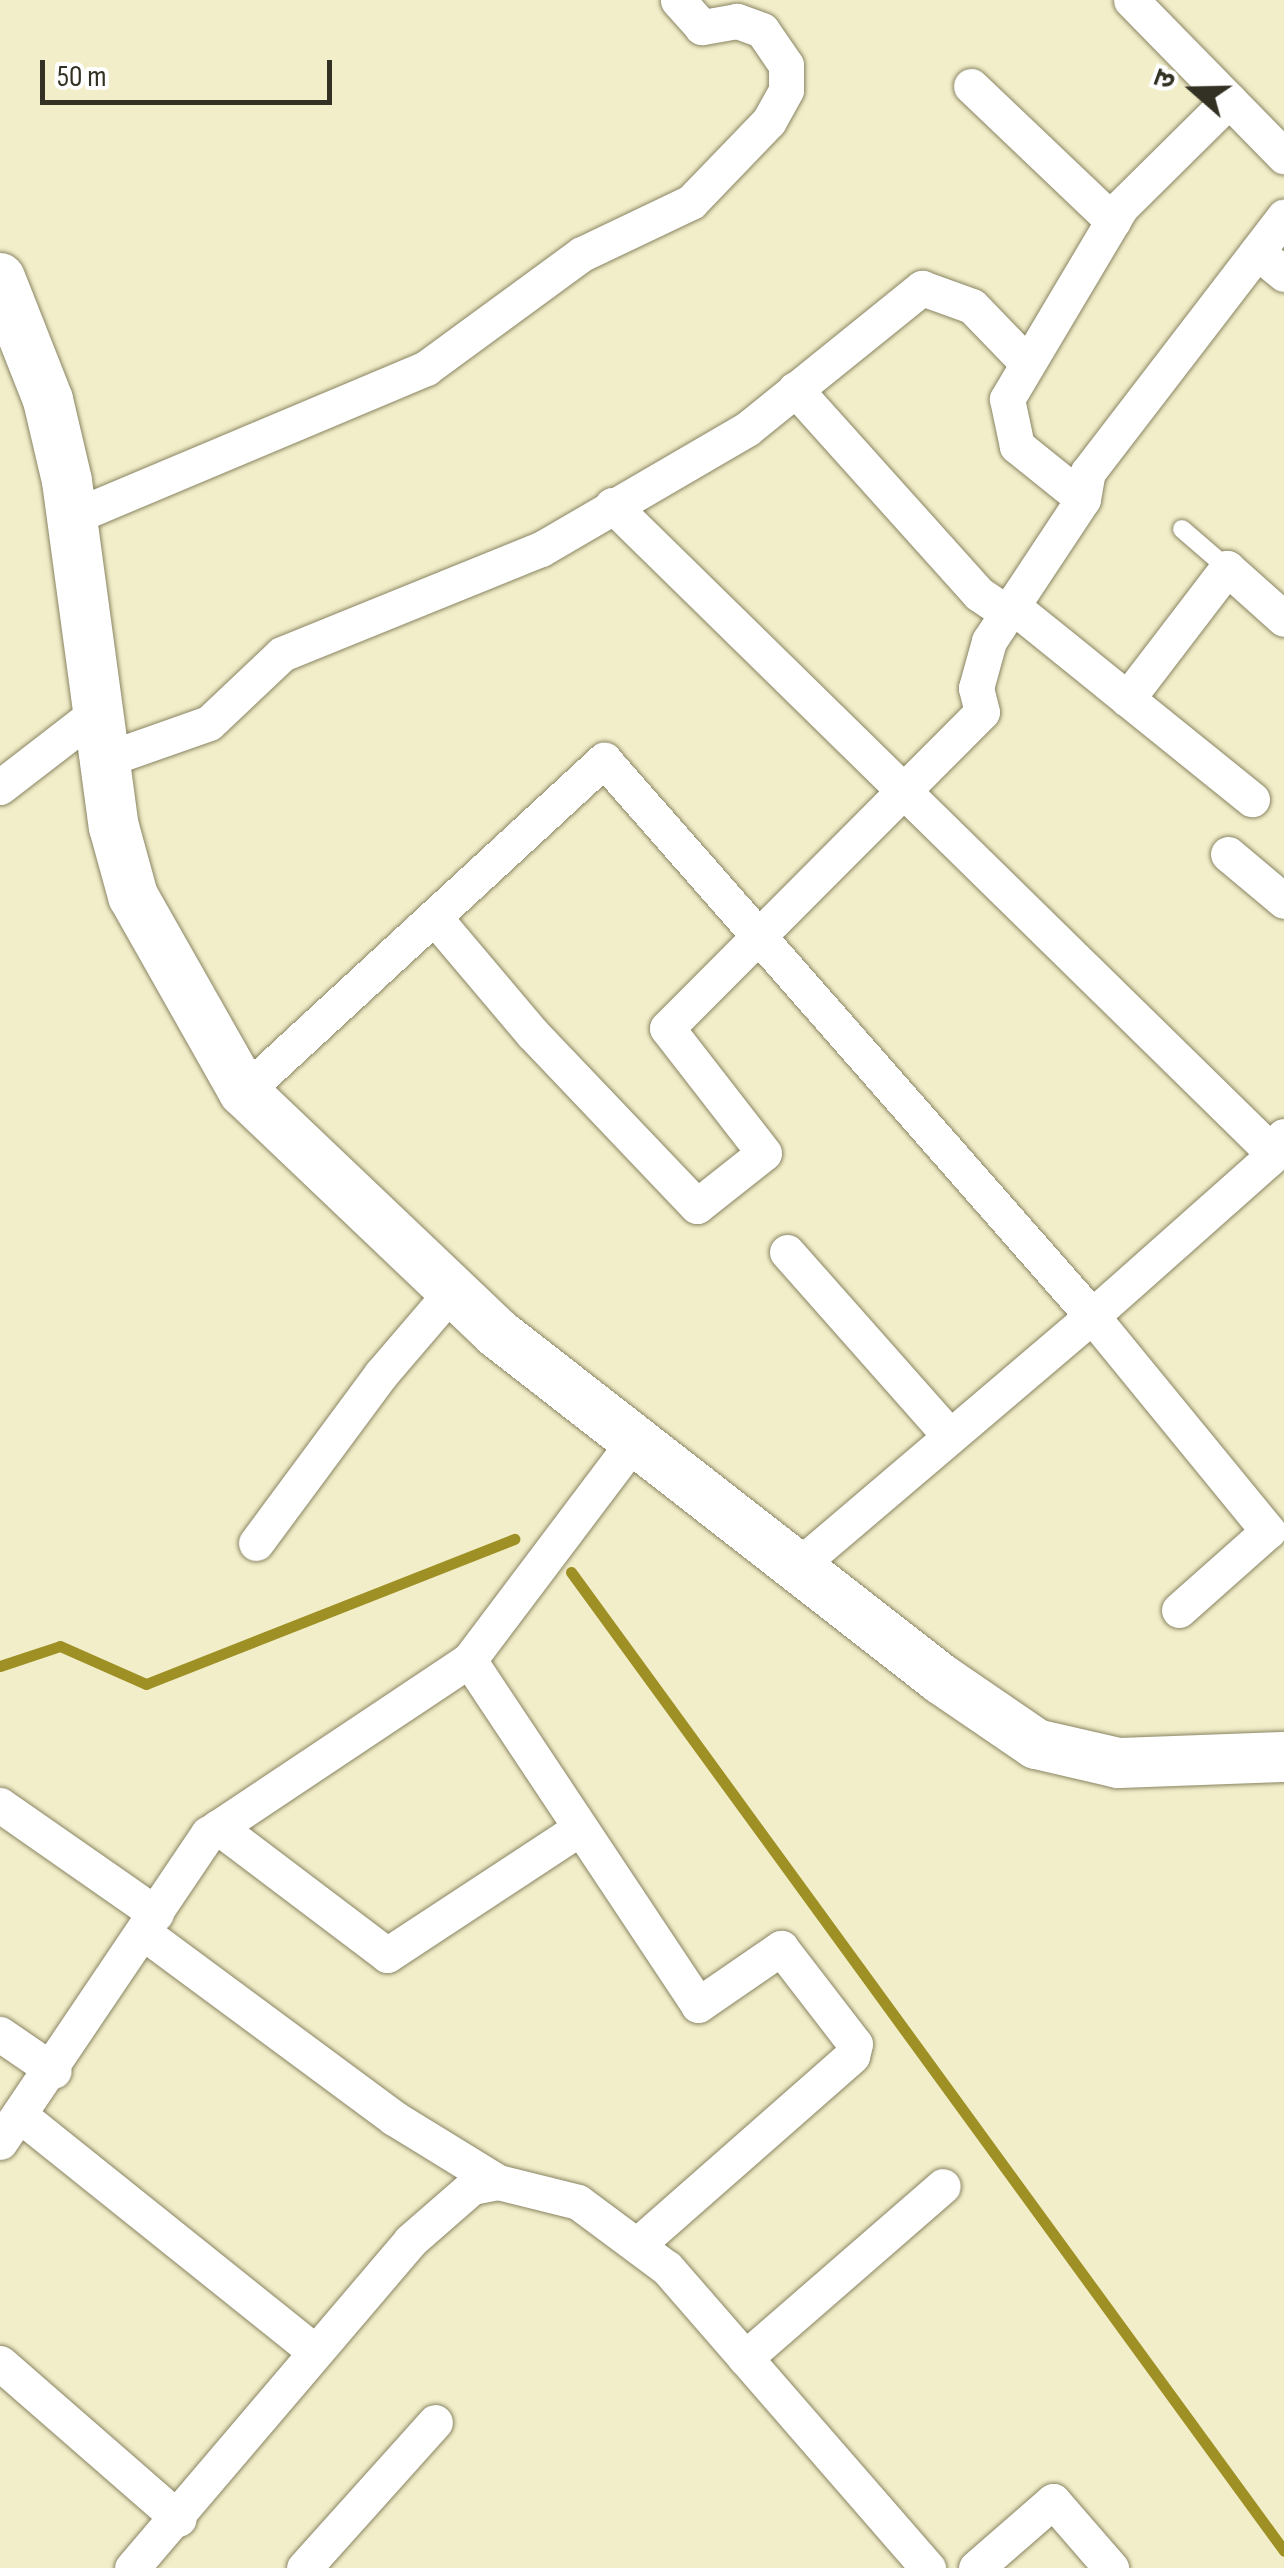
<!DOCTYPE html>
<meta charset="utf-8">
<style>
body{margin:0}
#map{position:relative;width:1284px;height:2568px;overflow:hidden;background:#f2eec9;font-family:"Sofia Sans Condensed","Noto Sans Devanagari",sans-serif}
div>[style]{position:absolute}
.stream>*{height:11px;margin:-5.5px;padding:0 5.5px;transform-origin:5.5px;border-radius:5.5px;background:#9e9024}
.roads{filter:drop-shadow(0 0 2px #898463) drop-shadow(0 0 2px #898463)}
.service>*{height:18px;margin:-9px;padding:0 9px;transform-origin:9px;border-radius:9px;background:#fff}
.minor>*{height:35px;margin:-17.5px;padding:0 17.5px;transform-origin:17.5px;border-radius:17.5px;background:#fff}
.secondary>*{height:50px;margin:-25px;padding:0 25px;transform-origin:25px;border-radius:25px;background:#fff}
span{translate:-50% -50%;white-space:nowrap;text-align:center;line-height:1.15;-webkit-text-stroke:8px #fff;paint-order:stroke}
.north{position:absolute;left:1144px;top:40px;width:100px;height:100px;-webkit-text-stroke:8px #fff;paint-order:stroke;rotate:290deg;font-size:28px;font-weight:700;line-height:40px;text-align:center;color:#333123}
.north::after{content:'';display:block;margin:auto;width:35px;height:45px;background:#333123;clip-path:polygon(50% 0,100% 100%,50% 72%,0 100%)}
.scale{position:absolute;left:40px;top:60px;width:292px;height:45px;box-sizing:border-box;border:5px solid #333123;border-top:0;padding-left:12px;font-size:30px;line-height:35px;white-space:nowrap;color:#333123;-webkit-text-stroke:8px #fff;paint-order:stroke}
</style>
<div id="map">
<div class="stream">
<i style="left:571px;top:1572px;width:1211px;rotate:53.93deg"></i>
<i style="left:0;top:1666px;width:63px;rotate:-18.4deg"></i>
<i style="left:60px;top:1646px;width:94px;rotate:23.8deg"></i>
<i style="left:146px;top:1684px;width:396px;rotate:-21.5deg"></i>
</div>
<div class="roads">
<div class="service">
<i style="left:1182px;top:529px;width:60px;rotate:40.9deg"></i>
</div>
<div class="minor">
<i style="left:1131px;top:0;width:219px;rotate:45.6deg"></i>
<i style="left:971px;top:86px;width:196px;rotate:43.6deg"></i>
<i style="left:1257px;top:252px;width:35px;rotate:39deg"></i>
<i style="left:795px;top:389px;width:275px;rotate:48.1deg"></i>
<i style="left:979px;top:594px;width:30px;rotate:34deg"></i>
<i style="left:1083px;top:499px;width:85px;rotate:-141.2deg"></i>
<i style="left:1017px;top:446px;width:48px;rotate:-102deg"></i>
<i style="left:1007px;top:399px;width:223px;rotate:-59.3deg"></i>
<i style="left:1121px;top:207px;width:152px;rotate:-44.7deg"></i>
<i style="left:612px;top:505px;width:923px;rotate:44.43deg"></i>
<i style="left:72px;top:517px;width:384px;rotate:-22.8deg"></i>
<i style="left:426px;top:368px;width:193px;rotate:-36.2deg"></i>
<i style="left:582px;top:254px;width:121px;rotate:-25.5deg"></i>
<i style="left:691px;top:202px;width:112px;rotate:-46.1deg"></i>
<i style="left:769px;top:121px;width:35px;rotate:-61deg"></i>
<i style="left:786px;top:90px;width:25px;rotate:-90deg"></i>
<i style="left:786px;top:65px;width:42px;rotate:-124.4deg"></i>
<i style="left:762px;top:30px;width:27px;rotate:-160deg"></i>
<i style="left:737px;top:21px;width:36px;rotate:170deg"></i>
<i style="left:702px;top:27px;width:36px;rotate:-132deg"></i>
<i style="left:1010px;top:604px;width:311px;rotate:38.9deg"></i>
<i style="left:1127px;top:699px;width:165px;rotate:-52.6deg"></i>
<i style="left:1227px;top:568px;width:76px;rotate:41.8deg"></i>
<i style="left:104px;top:760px;width:111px;rotate:-19.4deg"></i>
<i style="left:209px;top:723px;width:100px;rotate:-43.4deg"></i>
<i style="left:282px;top:654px;width:279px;rotate:-22.1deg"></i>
<i style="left:541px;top:549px;width:238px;rotate:-30.2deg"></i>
<i style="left:747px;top:429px;width:225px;rotate:-38.9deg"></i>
<i style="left:922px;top:288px;width:53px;rotate:19.8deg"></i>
<i style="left:972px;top:306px;width:79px;rotate:46deg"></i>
<i style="left:0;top:787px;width:123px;rotate:-37.7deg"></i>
<i style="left:1228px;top:854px;width:73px;rotate:40deg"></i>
<i style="left:434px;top:917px;width:152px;rotate:49.8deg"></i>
<i style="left:532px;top:1033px;width:239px;rotate:46.4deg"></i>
<i style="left:697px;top:1206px;width:85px;rotate:-38.3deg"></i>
<i style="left:764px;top:1153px;width:158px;rotate:-127.8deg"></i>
<i style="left:667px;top:1028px;width:446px;rotate:-45.1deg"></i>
<i style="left:982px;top:712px;width:25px;rotate:-104deg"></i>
<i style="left:976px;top:688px;width:49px;rotate:-74.5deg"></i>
<i style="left:989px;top:641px;width:170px;rotate:-56.5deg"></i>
<i style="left:1083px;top:499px;width:27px;rotate:-80deg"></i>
<i style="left:1088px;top:472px;width:322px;rotate:-52.5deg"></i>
<i style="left:244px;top:1092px;width:490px;rotate:-42.7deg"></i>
<i style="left:604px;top:760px;width:740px;rotate:48.73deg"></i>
<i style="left:1092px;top:1316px;width:278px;rotate:50.7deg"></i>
<i style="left:1268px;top:1531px;width:119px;rotate:138.4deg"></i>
<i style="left:787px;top:1252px;width:244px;rotate:48.5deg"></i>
<i style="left:256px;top:1543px;width:210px;rotate:-53.5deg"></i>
<i style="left:381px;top:1374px;width:111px;rotate:-49.4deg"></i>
<i style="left:798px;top:1566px;width:386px;rotate:-40.4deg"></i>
<i style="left:1092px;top:1316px;width:238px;rotate:-41.6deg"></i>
<i style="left:1270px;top:1158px;width:26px;rotate:-58deg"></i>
<i style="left:469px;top:1660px;width:414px;rotate:56.4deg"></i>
<i style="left:698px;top:2005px;width:101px;rotate:-34.5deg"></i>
<i style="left:781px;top:1948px;width:121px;rotate:52.4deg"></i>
<i style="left:855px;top:2044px;width:12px;rotate:104deg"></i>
<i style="left:852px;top:2056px;width:283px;rotate:138.7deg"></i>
<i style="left:0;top:1805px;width:190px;rotate:34.9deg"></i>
<i style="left:218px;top:1827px;width:212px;rotate:37.1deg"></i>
<i style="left:387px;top:1955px;width:231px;rotate:-33.3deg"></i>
<i style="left:144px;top:1933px;width:311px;rotate:36.5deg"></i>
<i style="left:394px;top:2118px;width:122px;rotate:31.6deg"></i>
<i style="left:0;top:2034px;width:65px;rotate:34.4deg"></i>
<i style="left:21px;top:2116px;width:374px;rotate:38.7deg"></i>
<i style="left:0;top:2142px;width:372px;rotate:-56deg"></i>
<i style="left:208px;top:1834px;width:314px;rotate:-33.7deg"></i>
<i style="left:469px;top:1660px;width:276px;rotate:-53deg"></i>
<i style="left:745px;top:2358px;width:262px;rotate:-41deg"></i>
<i style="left:0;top:2363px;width:237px;rotate:41.1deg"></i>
<i style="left:132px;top:2568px;width:429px;rotate:-49.6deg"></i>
<i style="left:410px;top:2241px;width:82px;rotate:-41.1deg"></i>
<i style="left:472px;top:2187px;width:26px;rotate:-11deg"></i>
<i style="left:498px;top:2182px;width:82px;rotate:14deg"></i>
<i style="left:578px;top:2202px;width:111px;rotate:36.6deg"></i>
<i style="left:667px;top:2268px;width:398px;rotate:49deg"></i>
<i style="left:304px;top:2568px;width:196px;rotate:-48.1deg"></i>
<i style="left:976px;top:2568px;width:102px;rotate:-41deg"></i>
<i style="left:1053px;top:2501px;width:89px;rotate:49.1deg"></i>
</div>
<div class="secondary">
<i style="left:0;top:278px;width:131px;rotate:68.5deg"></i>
<i style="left:48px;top:400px;width:83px;rotate:76.8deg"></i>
<i style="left:67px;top:481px;width:349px;rotate:82.3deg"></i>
<i style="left:114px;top:827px;width:72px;rotate:74.6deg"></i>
<i style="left:133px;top:896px;width:225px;rotate:60.5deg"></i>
<i style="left:244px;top:1092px;width:349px;rotate:43.6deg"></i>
<i style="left:497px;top:1333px;width:563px;rotate:37.93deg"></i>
<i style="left:941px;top:1679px;width:115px;rotate:34.4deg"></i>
<i style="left:1036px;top:1744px;width:84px;rotate:13deg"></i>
<i style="left:1118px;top:1763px;width:166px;rotate:-2.1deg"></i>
</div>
</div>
<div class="north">उ</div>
<div class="scale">50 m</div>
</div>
